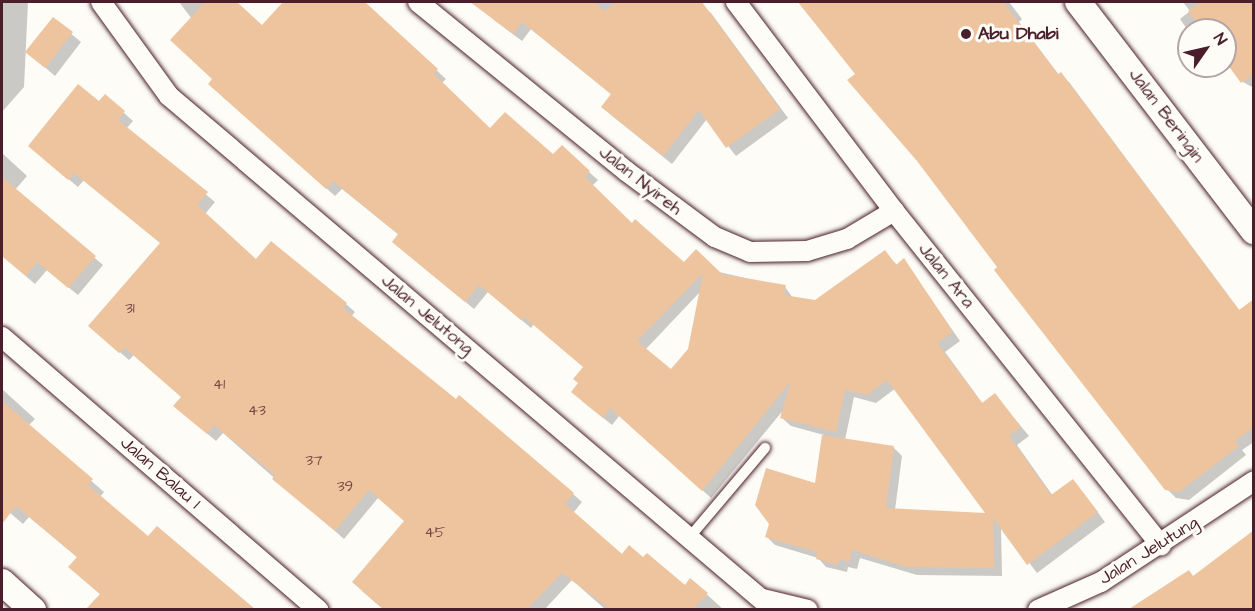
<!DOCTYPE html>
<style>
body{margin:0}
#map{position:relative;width:1255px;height:611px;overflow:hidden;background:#fdfcf7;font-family:"Architects Daughter",sans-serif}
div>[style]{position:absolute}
.shadow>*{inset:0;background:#0003}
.building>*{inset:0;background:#eec49e}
.roads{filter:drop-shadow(0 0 2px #4a1f2b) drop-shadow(0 0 2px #4a1f2b)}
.service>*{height:10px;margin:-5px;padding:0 5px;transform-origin:5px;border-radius:5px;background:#fdfcf7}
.minor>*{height:20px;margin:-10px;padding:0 10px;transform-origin:10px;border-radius:10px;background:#fdfcf7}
.tertiary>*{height:26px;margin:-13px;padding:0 13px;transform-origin:13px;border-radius:13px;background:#fdfcf7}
.dots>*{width:16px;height:16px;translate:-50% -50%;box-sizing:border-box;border:3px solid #fdfcf7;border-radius:50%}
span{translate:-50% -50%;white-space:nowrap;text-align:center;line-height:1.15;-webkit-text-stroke:6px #fdfcf7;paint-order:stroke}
.number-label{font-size:15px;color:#734848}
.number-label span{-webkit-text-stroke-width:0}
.poi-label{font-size:18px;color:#4a1f2b;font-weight:700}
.left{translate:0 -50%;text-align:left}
.street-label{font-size:18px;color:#4a1f2b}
.frame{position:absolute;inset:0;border:3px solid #4a1f2b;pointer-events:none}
.north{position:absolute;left:1177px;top:18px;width:60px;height:60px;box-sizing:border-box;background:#fdfcf7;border:2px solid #b5a4a5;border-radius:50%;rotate:56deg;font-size:16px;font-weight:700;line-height:24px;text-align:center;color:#4a1f2b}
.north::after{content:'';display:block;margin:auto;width:21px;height:27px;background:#4a1f2b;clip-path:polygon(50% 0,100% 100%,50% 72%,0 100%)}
</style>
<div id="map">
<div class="shadow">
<i style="clip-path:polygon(2px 2px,28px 2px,24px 87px,2px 112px)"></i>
<i style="clip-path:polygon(evenodd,179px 2px,234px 2px,314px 74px,278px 9px,285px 2px,356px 2px,359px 5px,363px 2px,446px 79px,442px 83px,490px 130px,589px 172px,598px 180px,592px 186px,632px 225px,684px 264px,785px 287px,793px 298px,816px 302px,885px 252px,897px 265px,904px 260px,960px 341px,945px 352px,983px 404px,995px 395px,1029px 436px,1017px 445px,1053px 496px,1081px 490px,1105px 522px,1037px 573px,1001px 526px,1002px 576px,917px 575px,860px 558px,857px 569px,848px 567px,847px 572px,826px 567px,818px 558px,775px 545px,767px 537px,816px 485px,824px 435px,791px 426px,782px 418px,785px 408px,711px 498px,620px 415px,612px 425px,582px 401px,584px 367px,534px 324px,531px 328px,488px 292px,474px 309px,402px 250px,399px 235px,342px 189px,335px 196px,219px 93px,192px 19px,179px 2px,700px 292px,690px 349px,671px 371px,645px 350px,700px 292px,179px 2px,896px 388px,988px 515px,895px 510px,902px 456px,894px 448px,845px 440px,854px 397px,876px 403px,896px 388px)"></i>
<i style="clip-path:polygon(488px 2px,698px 2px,711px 13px,788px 118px,736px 156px,707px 119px,672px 164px,611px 115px,612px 95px,531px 29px,522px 41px,494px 20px,486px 12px,491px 4px)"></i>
<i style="clip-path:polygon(798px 2px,1009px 2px,1022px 19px,1019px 22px,1059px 75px,1069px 82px,1240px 311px,1254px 303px,1254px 442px,1242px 450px,1246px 455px,1189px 500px,1176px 498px,1167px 489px,857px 74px)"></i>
<i style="clip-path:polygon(1183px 2px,1254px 2px,1254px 88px,1243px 82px,1225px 58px,1225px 30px,1189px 32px,1180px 19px,1190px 11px)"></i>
<i style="clip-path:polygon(53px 19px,81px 42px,55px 76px,27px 52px)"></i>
<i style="clip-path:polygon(105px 96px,133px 121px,126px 129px,215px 202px,205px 214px,256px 261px,271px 243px,346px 304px,355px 312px,351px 317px,456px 401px,459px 397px,573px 494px,582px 502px,573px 513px,622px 556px,643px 559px,685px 587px,691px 580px,724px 610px,606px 610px,572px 580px,544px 610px,384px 610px,362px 591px,406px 522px,378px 498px,344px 539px,223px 433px,216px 441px,184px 414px,182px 397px,134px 355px,129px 360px,99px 334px,162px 244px,84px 180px,78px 187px,38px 154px)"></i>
<i style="clip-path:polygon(2px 153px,27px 176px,15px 190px,103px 265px,78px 295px,47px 270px,35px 284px,2px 256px,2px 243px,8px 235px,2px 230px)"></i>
<i style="clip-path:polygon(2px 389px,35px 419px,28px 426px,104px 492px,100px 497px,149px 538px,157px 528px,253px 610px,88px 610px,101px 595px,83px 579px,78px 558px,29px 517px,23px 524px,2px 506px)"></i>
<i style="clip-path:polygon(1254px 531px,1254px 610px,1152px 610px,1146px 600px,1194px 577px)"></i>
</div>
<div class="building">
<i style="clip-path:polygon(evenodd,205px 2px,237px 2px,262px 25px,283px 2px,365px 2px,438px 69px,434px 74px,490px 128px,505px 112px,553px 154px,562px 145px,590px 171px,585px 177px,632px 223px,635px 219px,684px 262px,696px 249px,722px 274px,786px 285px,784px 295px,815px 300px,885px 250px,896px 265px,904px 258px,953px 332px,937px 343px,982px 403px,995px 393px,1021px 427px,1009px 436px,1051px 495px,1073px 479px,1098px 512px,1027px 565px,993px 518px,994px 568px,907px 567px,852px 550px,849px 562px,839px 559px,838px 565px,816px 559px,817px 552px,765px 537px,769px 524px,755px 505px,766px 468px,815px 483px,822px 435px,894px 446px,886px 508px,985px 513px,887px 380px,867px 395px,845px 390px,836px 432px,780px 418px,791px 381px,702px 491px,610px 408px,603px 418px,571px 392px,578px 383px,573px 379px,583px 367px,524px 317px,521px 320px,479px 285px,465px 302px,392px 242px,398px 234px,333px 181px,326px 189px,208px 84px,212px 79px,170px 40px,205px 2px,703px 273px,688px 349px,671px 369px,637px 341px,703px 273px)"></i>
<i style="clip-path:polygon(470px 2px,594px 2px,605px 11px,616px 2px,702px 2px,780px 109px,726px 148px,699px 110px,663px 156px,601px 107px,611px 94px,522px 22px,513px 34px)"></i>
<i style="clip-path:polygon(798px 2px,1003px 2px,1058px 74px,1061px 72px,1239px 310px,1254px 299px,1254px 427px,1235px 441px,1239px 446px,1179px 492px,1165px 490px,994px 270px,997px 267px,917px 161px,847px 80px,855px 74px)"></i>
<i style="clip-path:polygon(1201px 2px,1254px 2px,1254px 74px,1241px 83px,1225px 61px,1225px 30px,1202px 30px,1188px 11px)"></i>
<i style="clip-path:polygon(53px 17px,73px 32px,45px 68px,25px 52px)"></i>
<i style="clip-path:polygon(78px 84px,99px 101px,105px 94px,125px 111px,118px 120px,208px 192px,197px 205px,256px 259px,271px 241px,347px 303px,343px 308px,456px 399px,459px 395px,574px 493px,565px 504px,622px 554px,629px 545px,643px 557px,647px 553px,685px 585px,690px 578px,708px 593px,693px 609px,610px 609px,562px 573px,527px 609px,383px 609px,352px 582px,404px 521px,369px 490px,335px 531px,272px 479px,275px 475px,214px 425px,207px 434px,173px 406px,181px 397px,125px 348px,119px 353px,88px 326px,160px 243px,74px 173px,68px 180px,28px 146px)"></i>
<i style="clip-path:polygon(2px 177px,96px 256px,68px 288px,37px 262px,26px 276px,2px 256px)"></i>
<i style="clip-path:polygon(2px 401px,93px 479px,88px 485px,148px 536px,157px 526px,255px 609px,86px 609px,100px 594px,68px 567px,77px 557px,16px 506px,2px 524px)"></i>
<i style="clip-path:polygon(1254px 530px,1254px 609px,1129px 609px,1189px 570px,1193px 576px)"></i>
</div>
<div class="roads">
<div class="service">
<i style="left:689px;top:538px;width:118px;rotate:-49.8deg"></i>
</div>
<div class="minor">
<i style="left:101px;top:2px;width:116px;rotate:54.1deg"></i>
<i style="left:169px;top:96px;width:794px;rotate:40.35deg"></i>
<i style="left:418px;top:2px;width:268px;rotate:39.1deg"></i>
<i style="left:626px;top:171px;width:111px;rotate:36.6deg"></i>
<i style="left:715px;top:237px;width:38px;rotate:23deg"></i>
<i style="left:750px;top:252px;width:57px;rotate:-1deg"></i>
<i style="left:807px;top:251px;width:42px;rotate:-16.7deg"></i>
<i style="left:847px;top:239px;width:55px;rotate:-30.8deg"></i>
<i style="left:736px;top:2px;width:262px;rotate:52.9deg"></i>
<i style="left:894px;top:211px;width:428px;rotate:51.4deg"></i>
<i style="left:2px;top:337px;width:418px;rotate:40.8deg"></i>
<i style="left:763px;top:599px;width:46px;rotate:13.7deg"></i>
<i style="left:1038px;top:610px;width:69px;rotate:-24deg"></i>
<i style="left:1101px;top:582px;width:183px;rotate:-33.4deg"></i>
</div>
<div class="tertiary">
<i style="left:1078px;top:2px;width:289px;rotate:52.5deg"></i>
<i style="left:2px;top:582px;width:42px;rotate:42.1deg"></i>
</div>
</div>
<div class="dots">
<i style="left:966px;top:34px;background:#4a1f2b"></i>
</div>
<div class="number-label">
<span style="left:130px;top:309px">31</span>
<span style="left:219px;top:385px">41</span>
<span style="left:257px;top:411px">43</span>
<span style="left:314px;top:461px">37</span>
<span style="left:345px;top:487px">39</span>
<span style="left:435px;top:533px">45</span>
</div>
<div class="poi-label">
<span class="left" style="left:978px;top:34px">Abu Dhabi</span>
</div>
<div class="street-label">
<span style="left:1166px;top:116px;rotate:53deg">Jalan Beringin</span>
<span style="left:640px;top:181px;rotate:38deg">Jalan Nyireh</span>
<span style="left:946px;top:276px;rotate:51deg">Jalan Ara</span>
<span style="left:427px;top:315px;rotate:40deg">Jalan Jelutong</span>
<span style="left:160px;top:473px;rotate:41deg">Jalan Balau 1</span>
<span style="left:1149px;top:551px;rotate:-32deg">Jalan Jelutung</span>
</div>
<div class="frame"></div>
<div class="north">N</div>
</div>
